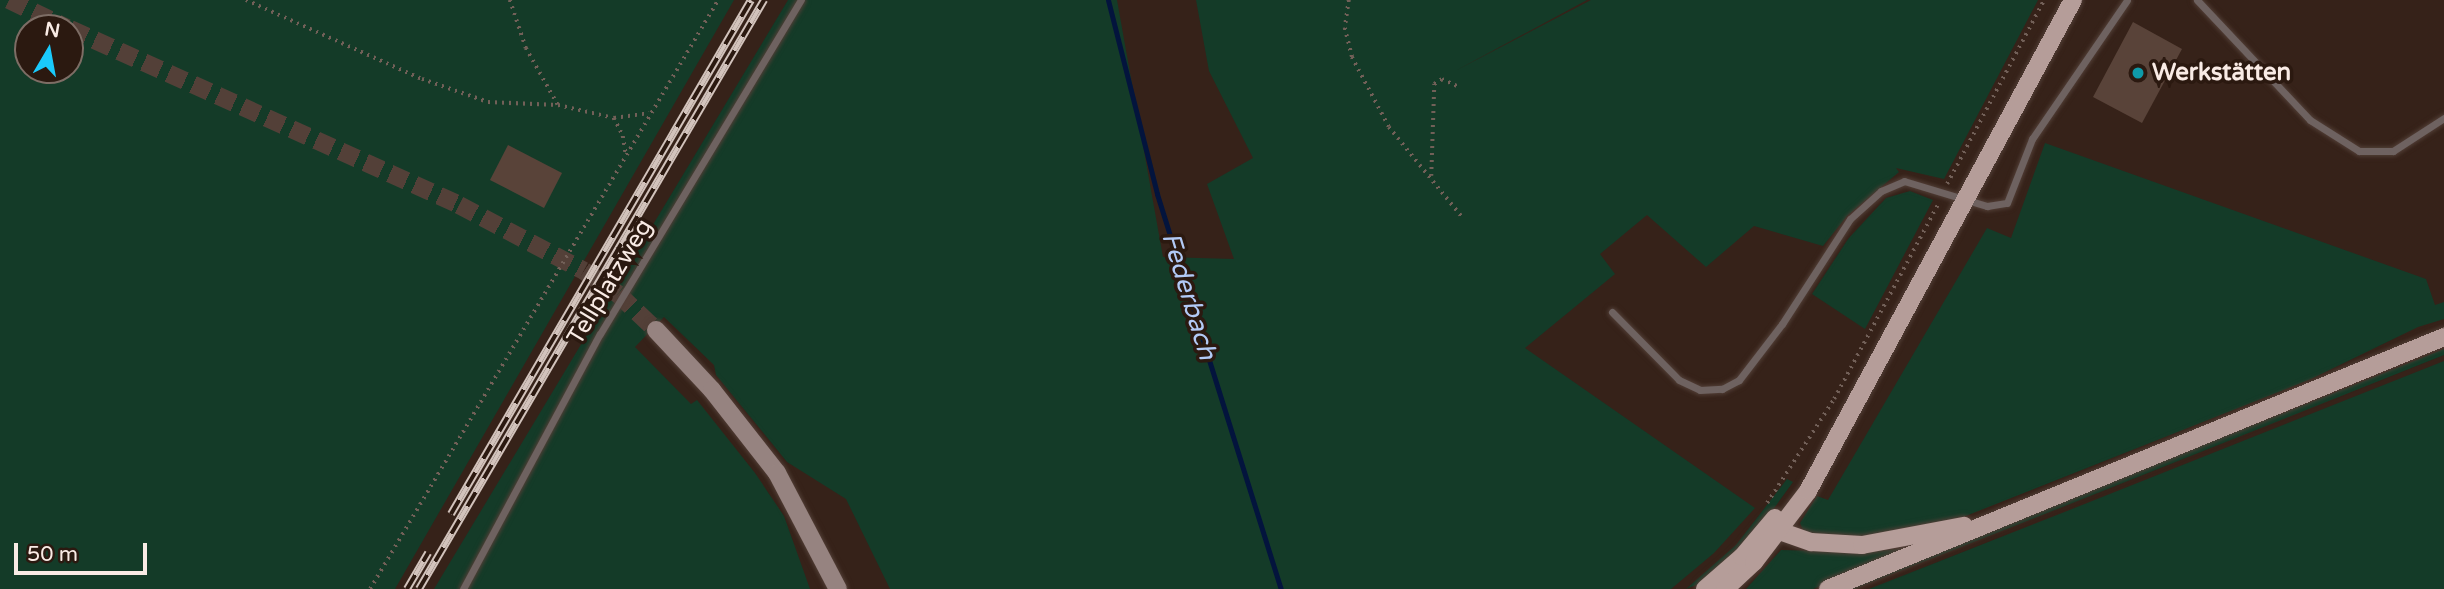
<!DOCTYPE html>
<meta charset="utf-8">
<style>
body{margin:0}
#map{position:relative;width:2444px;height:589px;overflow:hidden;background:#362219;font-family:"Varela Round",sans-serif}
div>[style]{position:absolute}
.green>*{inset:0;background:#143b28}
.stream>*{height:5px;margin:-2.5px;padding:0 2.5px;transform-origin:2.5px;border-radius:2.5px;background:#03143d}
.building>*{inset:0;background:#594339}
.secondary-tunnel>*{height:18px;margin-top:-9px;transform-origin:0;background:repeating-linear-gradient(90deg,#534038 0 18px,transparent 0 27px)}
.path>*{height:3.5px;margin-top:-1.75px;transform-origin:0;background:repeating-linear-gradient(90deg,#726058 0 2px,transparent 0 7px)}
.roads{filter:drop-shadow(0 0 2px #513e36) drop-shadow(0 0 2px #513e36)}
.service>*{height:7px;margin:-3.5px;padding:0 3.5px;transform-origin:3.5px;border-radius:3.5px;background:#6e6260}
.secondary>*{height:18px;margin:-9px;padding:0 9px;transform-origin:9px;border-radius:9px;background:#968380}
.primary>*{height:18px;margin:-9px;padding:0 9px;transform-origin:9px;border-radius:9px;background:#b59d99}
.rail>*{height:8px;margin-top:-4px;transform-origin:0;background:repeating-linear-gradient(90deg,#2b1910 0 16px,#d2c3bc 0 32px);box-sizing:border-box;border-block:2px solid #d2c3bc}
.dots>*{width:19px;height:19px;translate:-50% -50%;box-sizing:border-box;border:4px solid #2b1910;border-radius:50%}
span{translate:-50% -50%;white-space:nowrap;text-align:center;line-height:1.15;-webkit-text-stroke:7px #2b1910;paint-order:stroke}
.poi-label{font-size:24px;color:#f9ebe5;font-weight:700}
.left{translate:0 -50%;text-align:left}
.street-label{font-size:24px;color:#f9ebe5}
.water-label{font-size:26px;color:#b2caf6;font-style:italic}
.north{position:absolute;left:14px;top:14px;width:70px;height:70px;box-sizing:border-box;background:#2b1910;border:2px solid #7d6d65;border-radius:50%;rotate:10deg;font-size:19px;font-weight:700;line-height:28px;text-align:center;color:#f9ebe5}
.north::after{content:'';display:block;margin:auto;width:24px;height:32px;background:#1acafc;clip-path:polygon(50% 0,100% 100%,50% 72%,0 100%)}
.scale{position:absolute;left:14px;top:543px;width:133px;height:32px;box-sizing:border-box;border:4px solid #f9ebe5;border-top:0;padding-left:9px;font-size:21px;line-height:24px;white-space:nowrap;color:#f9ebe5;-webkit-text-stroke:5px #2b1910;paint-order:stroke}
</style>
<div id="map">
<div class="green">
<i style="clip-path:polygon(evenodd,0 0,734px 0,395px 589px,0 589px,0 0,28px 28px,70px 28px,70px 70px,28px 70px,28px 28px)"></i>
<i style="clip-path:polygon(788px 0,1117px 0,1163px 257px,1234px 259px,1207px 184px,1253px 158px,1209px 71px,1196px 0,1587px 0,1455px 71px,1591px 0,2038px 0,1944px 179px,1896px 168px,1899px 172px,1847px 216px,1823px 246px,1754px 226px,1706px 267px,1647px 215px,1600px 254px,1615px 274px,1525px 348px,1755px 508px,1714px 553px,1671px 589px,890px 589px,846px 499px,787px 462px,716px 375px,714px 365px,664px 317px,635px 347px,691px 404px,697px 400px,755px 473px,784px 516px,810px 589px,434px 589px)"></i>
<i style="clip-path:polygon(2045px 143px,2426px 279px,2435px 305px,2444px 302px,2444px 319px,2418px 327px,2311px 379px,1943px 525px,1881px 538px,1812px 535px,1803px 530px,1800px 523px,1817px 496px,1828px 500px,1987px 228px,2011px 238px)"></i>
<i style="clip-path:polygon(1910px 191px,1933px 200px,1865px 329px,1812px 294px,1848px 239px,1886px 198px)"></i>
<i style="clip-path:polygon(2444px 349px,2444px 355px,2065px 506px,1854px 589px,1841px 589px)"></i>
<i style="clip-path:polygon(2444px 361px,2444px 589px,1869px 589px,2067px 511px)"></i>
<i style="clip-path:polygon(1787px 479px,1793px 482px,1762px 525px,1707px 581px,1686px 589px,1736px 545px)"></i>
<i style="clip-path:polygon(1923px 546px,1813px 589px,1746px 589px,1781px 550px,1869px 552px)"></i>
</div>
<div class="stream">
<i style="left:1108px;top:0;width:200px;rotate:75.8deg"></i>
<i style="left:1157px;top:194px;width:414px;rotate:72.6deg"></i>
</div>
<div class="building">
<i style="clip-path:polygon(2133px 22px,2182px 49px,2142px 123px,2093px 97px)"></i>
<i style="clip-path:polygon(508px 145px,562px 173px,544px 208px,490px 180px)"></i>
</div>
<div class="secondary-tunnel">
<i style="left:9px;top:0;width:64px;rotate:25.8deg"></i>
<i style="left:70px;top:29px;width:427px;rotate:24.3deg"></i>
<i style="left:459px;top:205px;width:141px;rotate:27.8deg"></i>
<i style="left:584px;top:271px;width:41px;rotate:34.1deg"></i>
<i style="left:618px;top:294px;width:52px;rotate:43.5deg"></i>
</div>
<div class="path">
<i style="left:246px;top:0;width:193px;rotate:24.2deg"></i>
<i style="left:422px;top:79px;width:70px;rotate:19.2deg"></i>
<i style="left:488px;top:102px;width:70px;rotate:2.5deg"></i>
<i style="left:510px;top:0;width:51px;rotate:71.6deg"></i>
<i style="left:526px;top:48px;width:65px;rotate:60.7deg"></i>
<i style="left:558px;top:105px;width:57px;rotate:13.1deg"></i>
<i style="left:614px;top:118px;width:20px;rotate:63deg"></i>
<i style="left:623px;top:136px;width:18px;rotate:81deg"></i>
<i style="left:1349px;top:0;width:28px;rotate:98deg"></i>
<i style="left:1345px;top:28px;width:30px;rotate:76deg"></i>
<i style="left:1352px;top:57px;width:79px;rotate:62.1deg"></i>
<i style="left:1389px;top:127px;width:117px;rotate:50.9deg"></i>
<i style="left:614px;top:118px;width:35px;rotate:-8deg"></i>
<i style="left:1431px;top:176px;width:92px;rotate:-88.1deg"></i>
<i style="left:1434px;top:84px;width:9px;rotate:-32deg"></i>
<i style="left:1442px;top:79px;width:19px;rotate:25deg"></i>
<i style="left:1947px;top:184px;width:208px;rotate:-62.2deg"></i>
<i style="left:1767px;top:503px;width:124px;rotate:-57.2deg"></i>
<i style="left:1834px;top:399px;width:221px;rotate:-61.9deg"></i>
<i style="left:370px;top:589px;width:684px;rotate:-59.42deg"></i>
</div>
<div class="roads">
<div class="service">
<i style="left:2197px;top:0;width:165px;rotate:46.7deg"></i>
<i style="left:2310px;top:120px;width:58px;rotate:32.3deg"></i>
<i style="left:2359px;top:151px;width:34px"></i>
<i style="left:2393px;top:151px;width:61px;rotate:-32.9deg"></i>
<i style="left:1612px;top:312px;width:95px;rotate:45.4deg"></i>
<i style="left:1679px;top:380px;width:23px;rotate:25deg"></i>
<i style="left:1700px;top:390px;width:22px;rotate:-3deg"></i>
<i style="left:1722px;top:389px;width:19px;rotate:-28deg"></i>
<i style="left:1739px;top:380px;width:71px;rotate:-52.5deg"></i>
<i style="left:1782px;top:324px;width:125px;rotate:-57.1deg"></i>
<i style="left:1850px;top:219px;width:42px;rotate:-42.1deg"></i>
<i style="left:1881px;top:191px;width:25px;rotate:-23deg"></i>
<i style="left:1904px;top:181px;width:87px;rotate:16.8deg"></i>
<i style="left:1987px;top:206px;width:20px;rotate:-9deg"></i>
<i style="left:2007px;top:203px;width:69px;rotate:-68.7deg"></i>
<i style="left:2032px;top:139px;width:168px;rotate:-55.6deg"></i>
<i style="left:463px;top:589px;width:289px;rotate:-61.8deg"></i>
<i style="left:600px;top:334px;width:390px;rotate:-59deg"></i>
</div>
<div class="secondary">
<i style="left:656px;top:330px;width:82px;rotate:47deg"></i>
<i style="left:712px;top:390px;width:105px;rotate:51.9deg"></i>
<i style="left:777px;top:473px;width:131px;rotate:62.3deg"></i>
</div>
<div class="primary">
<i style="left:1768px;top:527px;width:46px;rotate:19.2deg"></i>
<i style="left:1811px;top:542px;width:51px;rotate:3.4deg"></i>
<i style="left:1862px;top:545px;width:104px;rotate:-10.6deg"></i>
<i style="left:1705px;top:589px;width:49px;rotate:-40.9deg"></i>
<i style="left:1742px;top:557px;width:51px;rotate:-49.8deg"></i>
<i style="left:1725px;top:589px;width:40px;rotate:-43deg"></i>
<i style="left:1754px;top:562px;width:89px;rotate:-52.7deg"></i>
<i style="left:1808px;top:491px;width:558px;rotate:-61.64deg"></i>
<i style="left:1828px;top:589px;width:666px;rotate:-22.25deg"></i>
</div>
</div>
<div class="rail">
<i style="left:451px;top:514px;width:595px;rotate:-59.73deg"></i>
<i style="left:407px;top:589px;width:42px;rotate:-59.7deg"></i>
<i style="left:419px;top:589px;width:683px;rotate:-59.64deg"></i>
</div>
<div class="dots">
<i style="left:2138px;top:73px;background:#0f9aa8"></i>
</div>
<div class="poi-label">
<span class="left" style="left:2152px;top:73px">Werkstätten</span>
</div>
<div class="street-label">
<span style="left:610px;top:282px;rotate:-59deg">Tellplatzweg</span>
</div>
<div class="water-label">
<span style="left:1189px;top:296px;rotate:73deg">Federbach</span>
</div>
<div class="north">N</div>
<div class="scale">50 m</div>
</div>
